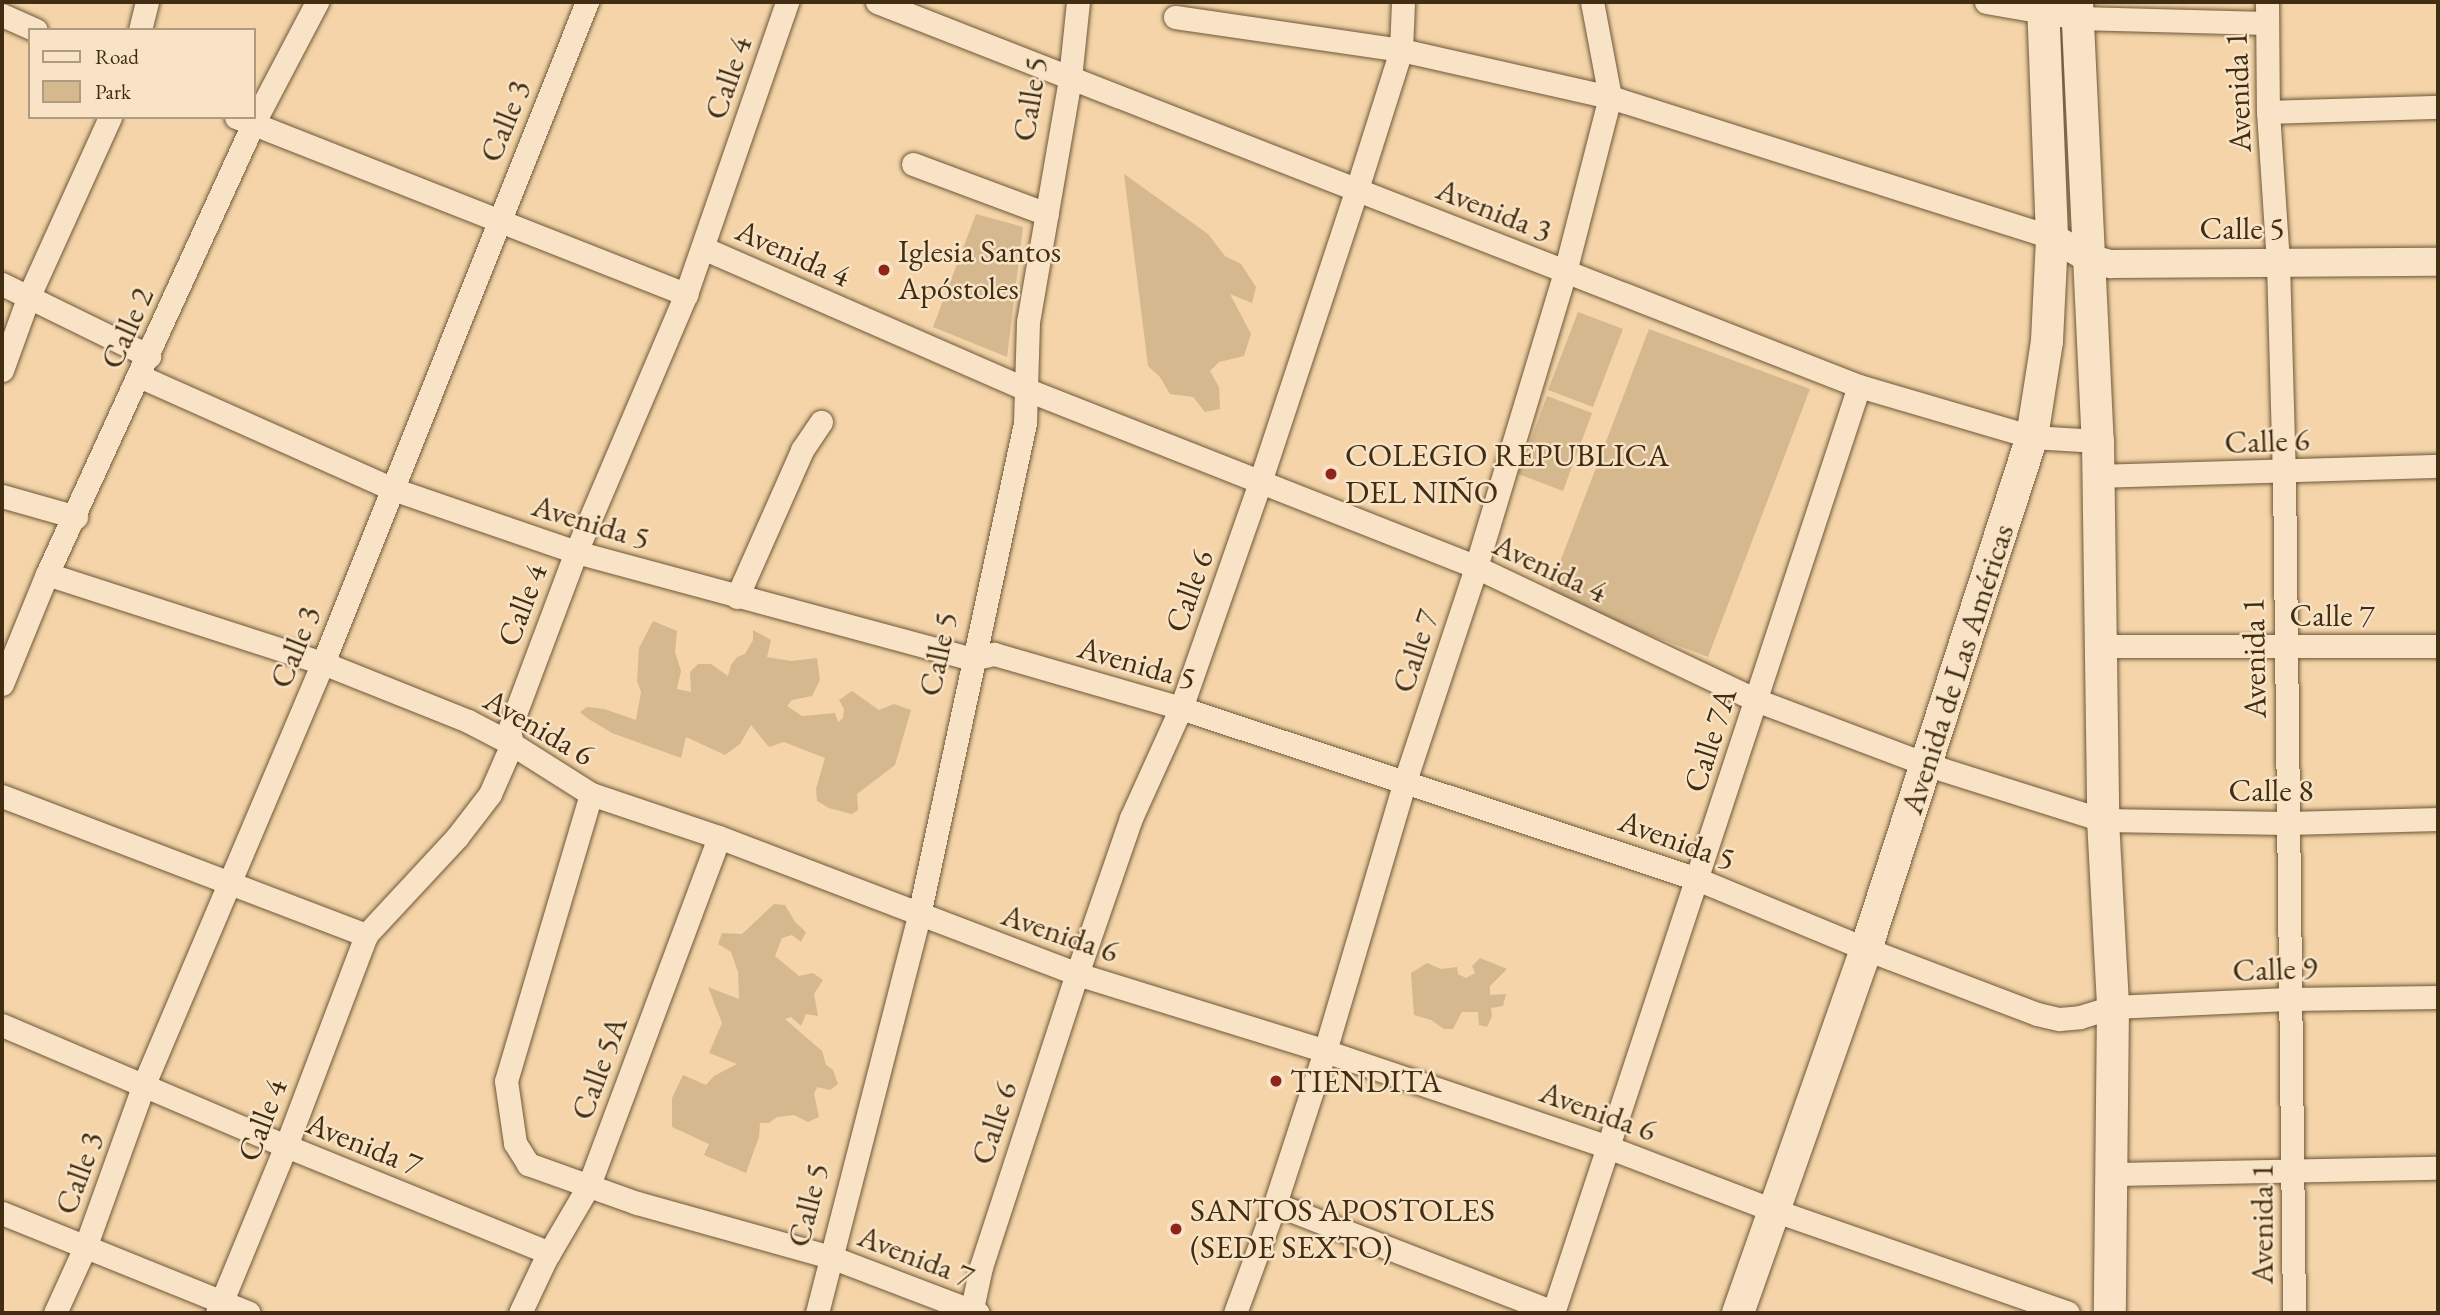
<!DOCTYPE html>
<meta charset="utf-8">
<style>
body{margin:0}
#map{position:relative;width:2440px;height:1315px;overflow:hidden;background:#f4d4a8;font-family:"EB Garamond",serif}
div>[style]{position:absolute}
.green>*{inset:0;background:#d6b88e}
.roads{filter:drop-shadow(0 0 2px #6e5838) drop-shadow(0 0 2px #6e5838)}
.minor>*{height:23px;margin:-11.5px;padding:0 11.5px;transform-origin:11.5px;border-radius:11.5px;background:#f8e3c6}
.tertiary>*{height:28px;margin:-14px;padding:0 14px;transform-origin:14px;border-radius:14px;background:#f8e3c6}
.secondary>*{height:32px;margin:-16px;padding:0 16px;transform-origin:16px;border-radius:16px;background:#f8e3c6}
.dots>*{width:19px;height:19px;translate:-50% -50%;box-sizing:border-box;border:4px solid #f8e3c6;border-radius:50%}
span{translate:-50% -50%;white-space:nowrap;text-align:center;line-height:1.15;-webkit-text-stroke:5px #f8e3c6;paint-order:stroke}
.street-label{font-size:32px;color:#412e12}
.poi-label{font-size:32px;color:#412e12}
.left{translate:0 -50%;text-align:left}
.frame{position:absolute;inset:0;border:4px solid #412e12;pointer-events:none}
.legend{position:absolute;left:28px;top:28px;width:228px;height:91px;box-sizing:border-box;background:#f8e3c6;border:2px solid #af9b7e;margin:0;padding:9px 12px;list-style:none;font-size:21px;color:#412e12}
.legend li{display:flex;align-items:center;gap:14px;height:35px}
.legend b{width:35px;border:2px solid #af9b7e}
</style>
<div id="map">
<div class="green">
<i style="clip-path:polygon(1124px 174px,1208px 234px,1225px 256px,1241px 264px,1256px 287px,1252px 303px,1230px 294px,1251px 334px,1244px 356px,1219px 362px,1210px 371px,1219px 387px,1220px 409px,1205px 412px,1193px 397px,1170px 394px,1160px 377px,1148px 366px)"></i>
<i style="clip-path:polygon(976px 214px,1023px 227px,1007px 357px,933px 327px)"></i>
<i style="clip-path:polygon(1578px 312px,1623px 329px,1593px 407px,1548px 390px)"></i>
<i style="clip-path:polygon(1649px 329px,1810px 389px,1708px 657px,1547px 596px)"></i>
<i style="clip-path:polygon(1547px 396px,1592px 413px,1563px 491px,1518px 474px)"></i>
<i style="clip-path:polygon(653px 621px,677px 631px,675px 652px,681px 671px,677px 689px,691px 692px,690px 672px,698px 664px,711px 664px,728px 676px,731px 665px,737px 657px,745px 654px,753px 640px,753px 630px,771px 640px,767px 657px,791px 661px,817px 658px,820px 680px,812px 696px,792px 700px,787px 706px,802px 716px,835px 713px,838px 722px,843px 718px,844px 709px,839px 700px,852px 691px,879px 710px,894px 704px,911px 710px,895px 765px,857px 794px,858px 810px,852px 814px,829px 808px,817px 801px,816px 789px,825px 758px,784px 742px,769px 747px,751px 725px,740px 744px,725px 755px,686px 737px,681px 758px,612px 733px,587px 718px,580px 712px,587px 707px,604px 709px,636px 720px,641px 692px,637px 681px,639px 648px)"></i>
<i style="clip-path:polygon(774px 904px,785px 905px,795px 922px,806px 932px,801px 942px,792px 935px,782px 938px,775px 956px,799px 976px,813px 973px,823px 980px,814px 994px,818px 1016px,806px 1014px,801px 1026px,791px 1017px,785px 1019px,822px 1051px,826px 1065px,833px 1070px,838px 1084px,830px 1090px,817px 1087px,814px 1094px,819px 1117px,808px 1122px,794px 1115px,777px 1117px,769px 1123px,760px 1123px,759px 1137px,746px 1173px,704px 1155px,709px 1144px,672px 1127px,672px 1098px,683px 1075px,706px 1085px,714px 1076px,737px 1064px,709px 1053px,722px 1023px,708px 987px,739px 999px,738px 972px,731px 952px,718px 944px,722px 933px,742px 934px)"></i>
<i style="clip-path:polygon(1480px 958px,1507px 969px,1490px 986px,1490px 995px,1506px 994px,1503px 1006px,1491px 1008px,1492px 1016px,1487px 1027px,1479px 1025px,1478px 1012px,1462px 1012px,1453px 1029px,1444px 1029px,1431px 1020px,1414px 1015px,1411px 973px,1427px 963px,1441px 969px,1457px 967px,1458px 974px,1466px 978px,1475px 973px,1472px 966px)"></i>
</div>
<div class="roads">
<div class="minor">
<i style="left:877px;top:2px;width:1054px;rotate:21.36deg"></i>
<i style="left:1859px;top:386px;width:180px;rotate:16.4deg"></i>
<i style="left:2032px;top:437px;width:66px;rotate:3.5deg"></i>
<i style="left:1986px;top:2px;width:93px;rotate:9.9deg"></i>
<i style="left:2078px;top:18px;width:189px;rotate:1.5deg"></i>
<i style="left:2267px;top:2px;width:110px;rotate:89.5deg"></i>
<i style="left:2268px;top:112px;width:151px;rotate:86.2deg"></i>
<i style="left:2278px;top:263px;width:209px;rotate:88.4deg"></i>
<i style="left:2284px;top:472px;width:841px;rotate:89.32deg"></i>
<i style="left:2px;top:15px;width:37px;rotate:24deg"></i>
<i style="left:1175px;top:17px;width:228px;rotate:8.3deg"></i>
<i style="left:1401px;top:50px;width:214px;rotate:12.7deg"></i>
<i style="left:1610px;top:97px;width:464px;rotate:17.6deg"></i>
<i style="left:140px;top:30px;width:29px;rotate:-76deg"></i>
<i style="left:2268px;top:112px;width:170px;rotate:-1.7deg"></i>
<i style="left:236px;top:117px;width:484px;rotate:21.5deg"></i>
<i style="left:913px;top:164px;width:143px;rotate:20.5deg"></i>
<i style="left:703px;top:248px;width:352px;rotate:23.6deg"></i>
<i style="left:1025px;top:389px;width:485px;rotate:21.5deg"></i>
<i style="left:1476px;top:567px;width:310px;rotate:25.4deg"></i>
<i style="left:1756px;top:700px;width:181px;rotate:20.7deg"></i>
<i style="left:1925px;top:764px;width:187px;rotate:17.5deg"></i>
<i style="left:2103px;top:820px;width:185px;rotate:0.9deg"></i>
<i style="left:2288px;top:823px;width:150px;rotate:-1.5deg"></i>
<i style="left:2px;top:284px;width:164px;rotate:26.1deg"></i>
<i style="left:2px;top:370px;width:77px;rotate:-70.1deg"></i>
<i style="left:28px;top:298px;width:199px;rotate:-65.6deg"></i>
<i style="left:139px;top:376px;width:278px;rotate:24deg"></i>
<i style="left:393px;top:489px;width:194px;rotate:19deg"></i>
<i style="left:576px;top:552px;width:410px;rotate:15.1deg"></i>
<i style="left:972px;top:659px;width:23px;rotate:-13deg"></i>
<i style="left:994px;top:654px;width:195px;rotate:16.1deg"></i>
<i style="left:1181px;top:708px;width:544px;rotate:18.33deg"></i>
<i style="left:1697px;top:879px;width:183px;rotate:22.5deg"></i>
<i style="left:1866px;top:949px;width:183px;rotate:20.8deg"></i>
<i style="left:2037px;top:1014px;width:23px;rotate:13deg"></i>
<i style="left:2059px;top:1019px;width:21px;rotate:-5deg"></i>
<i style="left:2080px;top:1017px;width:34px;rotate:-17deg"></i>
<i style="left:2113px;top:1007px;width:175px;rotate:-2.6deg"></i>
<i style="left:2288px;top:999px;width:150px;rotate:-0.8deg"></i>
<i style="left:2098px;top:476px;width:340px;rotate:-1.7deg"></i>
<i style="left:2px;top:496px;width:77px;rotate:15.8deg"></i>
<i style="left:47px;top:574px;width:290px;rotate:17.9deg"></i>
<i style="left:323px;top:663px;width:156px;rotate:21.8deg"></i>
<i style="left:468px;top:721px;width:50px;rotate:27.6deg"></i>
<i style="left:512px;top:744px;width:93px;rotate:32.3deg"></i>
<i style="left:591px;top:794px;width:135px;rotate:18.6deg"></i>
<i style="left:719px;top:837px;width:383px;rotate:20.9deg"></i>
<i style="left:1077px;top:974px;width:260px;rotate:17.2deg"></i>
<i style="left:1325px;top:1051px;width:299px;rotate:18.7deg"></i>
<i style="left:1608px;top:1147px;width:177px;rotate:20.9deg"></i>
<i style="left:1773px;top:1210px;width:312px;rotate:19.2deg"></i>
<i style="left:737px;top:597px;width:161px;rotate:-66.1deg"></i>
<i style="left:802px;top:450px;width:34px;rotate:-56deg"></i>
<i style="left:2100px;top:646px;width:338px"></i>
<i style="left:2px;top:684px;width:119px;rotate:-67.8deg"></i>
<i style="left:47px;top:574px;width:495px;rotate:-65.4deg"></i>
<i style="left:253px;top:124px;width:138px;rotate:-62.3deg"></i>
<i style="left:591px;top:794px;width:299px;rotate:106.5deg"></i>
<i style="left:506px;top:1081px;width:63px;rotate:81.7deg"></i>
<i style="left:515px;top:1143px;width:25px;rotate:58deg"></i>
<i style="left:528px;top:1164px;width:116px;rotate:19.7deg"></i>
<i style="left:637px;top:1203px;width:201px;rotate:15.6deg"></i>
<i style="left:831px;top:1257px;width:157px;rotate:20.9deg"></i>
<i style="left:2px;top:796px;width:390px;rotate:20.9deg"></i>
<i style="left:2px;top:1025px;width:309px;rotate:23.1deg"></i>
<i style="left:286px;top:1146px;width:284px;rotate:22.1deg"></i>
<i style="left:2114px;top:1174px;width:324px;rotate:-1.1deg"></i>
<i style="left:1275px;top:1204px;width:299px;rotate:21.2deg"></i>
<i style="left:2px;top:1213px;width:266px;rotate:22deg"></i>
<i style="left:55px;top:1313px;width:75px;rotate:-65.5deg"></i>
<i style="left:86px;top:1245px;width:171px;rotate:-70.2deg"></i>
<i style="left:144px;top:1084px;width:457px;rotate:-67deg"></i>
<i style="left:323px;top:663px;width:712px;rotate:-68.23deg"></i>
<i style="left:217px;top:1313px;width:181px;rotate:-67.6deg"></i>
<i style="left:286px;top:1146px;width:226px;rotate:-69.2deg"></i>
<i style="left:366px;top:935px;width:134px;rotate:-47.1deg"></i>
<i style="left:457px;top:837px;width:54px;rotate:-52.5deg"></i>
<i style="left:490px;top:794px;width:55px;rotate:-66.3deg"></i>
<i style="left:512px;top:744px;width:14px;rotate:-102deg"></i>
<i style="left:509px;top:730px;width:190px;rotate:-69.4deg"></i>
<i style="left:576px;top:552px;width:280px;rotate:-66.9deg"></i>
<i style="left:686px;top:294px;width:309px;rotate:-70.9deg"></i>
<i style="left:520px;top:1313px;width:59px;rotate:-64.7deg"></i>
<i style="left:545px;top:1260px;width:87px;rotate:-59.6deg"></i>
<i style="left:589px;top:1185px;width:371px;rotate:-69.5deg"></i>
<i style="left:817px;top:1313px;width:411px;rotate:-75.6deg"></i>
<i style="left:919px;top:915px;width:503px;rotate:-77.84deg"></i>
<i style="left:1025px;top:423px;width:101px;rotate:-88.3deg"></i>
<i style="left:1028px;top:322px;width:248px;rotate:-80.2deg"></i>
<i style="left:1070px;top:78px;width:76px;rotate:-84deg"></i>
<i style="left:971px;top:1313px;width:47px;rotate:-77.7deg"></i>
<i style="left:981px;top:1267px;width:308px;rotate:-71.9deg"></i>
<i style="left:1077px;top:974px;width:165px;rotate:-70.9deg"></i>
<i style="left:1131px;top:818px;width:121px;rotate:-65.6deg"></i>
<i style="left:1181px;top:708px;width:239px;rotate:-70.7deg"></i>
<i style="left:1260px;top:482px;width:309px;rotate:-71.7deg"></i>
<i style="left:1357px;top:189px;width:146px;rotate:-72.4deg"></i>
<i style="left:1401px;top:50px;width:48px;rotate:-87.6deg"></i>
<i style="left:1235px;top:1313px;width:116px;rotate:-69.8deg"></i>
<i style="left:1275px;top:1204px;width:161px;rotate:-71.9deg"></i>
<i style="left:1325px;top:1051px;width:282px;rotate:-73.5deg"></i>
<i style="left:1405px;top:781px;width:225px;rotate:-71.6deg"></i>
<i style="left:1476px;top:567px;width:308px;rotate:-73.2deg"></i>
<i style="left:1565px;top:272px;width:181px;rotate:-75.6deg"></i>
<i style="left:1610px;top:97px;width:97px;rotate:-100.7deg"></i>
<i style="left:1553px;top:1313px;width:976px;rotate:-71.73deg"></i>
</div>
<div class="tertiary">
<i style="left:2052px;top:237px;width:42px;rotate:30.3deg"></i>
<i style="left:2088px;top:258px;width:24px;rotate:15deg"></i>
<i style="left:2111px;top:264px;width:327px;rotate:-0.4deg"></i>
</div>
<div class="secondary">
<i style="left:2077px;top:2px;width:440px;rotate:87.3deg"></i>
<i style="left:2098px;top:441px;width:379px;rotate:89.2deg"></i>
<i style="left:2103px;top:820px;width:187px;rotate:86.9deg"></i>
<i style="left:2113px;top:1007px;width:306px;rotate:90.6deg"></i>
<i style="left:1738px;top:1313px;width:386px;rotate:-70.6deg"></i>
<i style="left:1866px;top:949px;width:538px;rotate:-72.04deg"></i>
<i style="left:2032px;top:437px;width:97px;rotate:-81.1deg"></i>
<i style="left:2047px;top:341px;width:104px;rotate:-87.2deg"></i>
<i style="left:2052px;top:237px;width:235px;rotate:-92.2deg"></i>
</div>
</div>
<div class="dots">
<i style="left:884px;top:270px;background:#8f2418"></i>
<i style="left:1331px;top:474px;background:#8f2418"></i>
<i style="left:1276px;top:1081px;background:#8f2418"></i>
<i style="left:1176px;top:1229px;background:#8f2418"></i>
</div>
<div class="street-label">
<span style="left:728px;top:78px;rotate:-71deg">Calle 4</span>
<span style="left:2238px;top:92px;rotate:-92deg">Avenida 1</span>
<span style="left:1030px;top:99px;rotate:-81deg">Calle 5</span>
<span style="left:505px;top:121px;rotate:-68deg">Calle 3</span>
<span style="left:1494px;top:210px;rotate:22deg">Avenida 3</span>
<span style="left:2242px;top:228px">Calle 5</span>
<span style="left:793px;top:253px;rotate:24deg">Avenida 4</span>
<span style="left:127px;top:328px;rotate:-66deg">Calle 2</span>
<span style="left:2267px;top:441px;rotate:-2deg">Calle 6</span>
<span style="left:591px;top:522px;rotate:17deg">Avenida 5</span>
<span style="left:1550px;top:568px;rotate:25deg">Avenida 4</span>
<span style="left:1189px;top:591px;rotate:-70deg">Calle 6</span>
<span style="left:522px;top:605px;rotate:-69deg">Calle 4</span>
<span style="left:2332px;top:615px">Calle 7</span>
<span style="left:295px;top:647px;rotate:-68deg">Calle 3</span>
<span style="left:1415px;top:651px;rotate:-72deg">Calle 7</span>
<span style="left:938px;top:654px;rotate:-78deg">Calle 5</span>
<span style="left:2254px;top:658px;rotate:-91deg">Avenida 1</span>
<span style="left:1137px;top:663px;rotate:16deg">Avenida 5</span>
<span style="left:1957px;top:669px;rotate:-72deg">Avenida de Las Américas</span>
<span style="left:539px;top:727px;rotate:30deg">Avenida 6</span>
<span style="left:1710px;top:740px;rotate:-72deg">Calle 7A</span>
<span style="left:2271px;top:790px">Calle 8</span>
<span style="left:1677px;top:840px;rotate:20deg">Avenida 5</span>
<span style="left:1060px;top:933px;rotate:19deg">Avenida 6</span>
<span style="left:2275px;top:969px;rotate:-2deg">Calle 9</span>
<span style="left:599px;top:1068px;rotate:-70deg">Calle 5A</span>
<span style="left:1598px;top:1111px;rotate:20deg">Avenida 6</span>
<span style="left:262px;top:1120px;rotate:-69deg">Calle 4</span>
<span style="left:994px;top:1123px;rotate:-72deg">Calle 6</span>
<span style="left:364px;top:1144px;rotate:22deg">Avenida 7</span>
<span style="left:79px;top:1173px;rotate:-70deg">Calle 3</span>
<span style="left:808px;top:1205px;rotate:-76deg">Calle 5</span>
<span style="left:2262px;top:1224px;rotate:-90deg">Avenida 1</span>
<span style="left:916px;top:1256px;rotate:21deg">Avenida 7</span>
</div>
<div class="poi-label">
<span class="left" style="left:898px;top:270px">Iglesia Santos<br>Apóstoles</span>
<span class="left" style="left:1345px;top:474px">COLEGIO REPUBLICA<br>DEL NIÑO</span>
<span class="left" style="left:1290px;top:1081px">TIENDITA</span>
<span class="left" style="left:1190px;top:1229px">SANTOS APOSTOLES<br>(SEDE SEXTO)</span>
</div>
<div class="frame"></div>
<ul class="legend">
<li><b style="height:9px;background:#f8e3c6"></b>Road</li>
<li><b style="height:19px;background:#d6b88e"></b>Park</li>
</ul>
</div>
